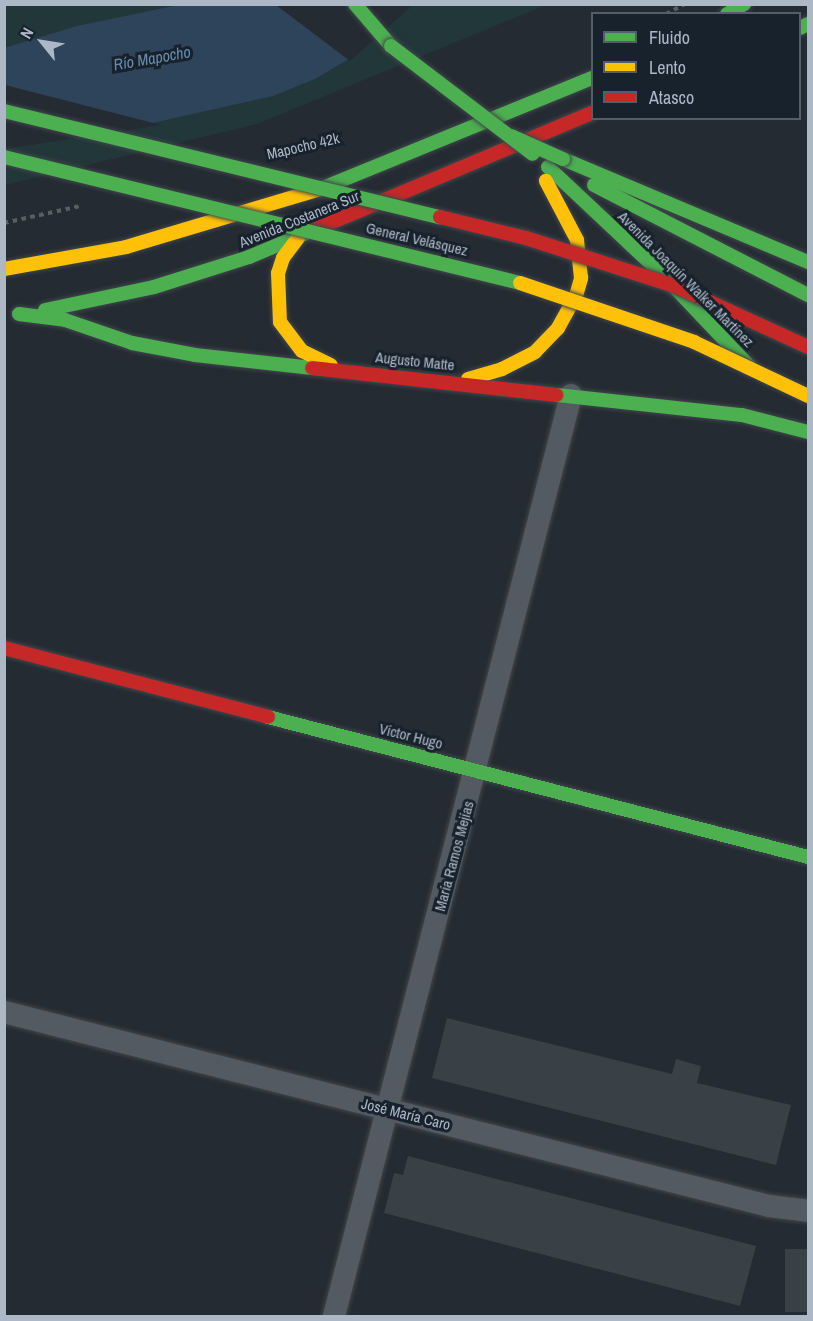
<!DOCTYPE html>
<meta charset="utf-8">
<style>
body{margin:0}
#map{position:relative;width:813px;height:1321px;overflow:hidden;background:#242b32;font-family:"Archivo Narrow",sans-serif}
div>[style]{position:absolute}
.green>*{inset:0;background:#213739}
.water>*{inset:0;background:#2e445b}
.pier>*{inset:0;background:#242b32}
.building>*{inset:0;background:#394046}
.path>*{height:4px;margin-top:-2px;transform-origin:0;background:repeating-linear-gradient(90deg,#575e64 0 4.5px,transparent 0 9px)}
.roads{filter:drop-shadow(0 0 2px #40464c) drop-shadow(0 0 2px #40464c)}
.street>*{height:22px;margin:-11px;padding:0 11px;transform-origin:11px;border-radius:11px;background:#545a62}
.fast>*{height:14px;margin:-7px;padding:0 7px;transform-origin:7px;border-radius:7px;background:#4caf50}
.slow>*{height:14px;margin:-7px;padding:0 7px;transform-origin:7px;border-radius:7px;background:#ffc107}
.jam>*{height:14px;margin:-7px;padding:0 7px;transform-origin:7px;border-radius:7px;background:#c62828}
.bridges{filter:drop-shadow(0 0 2px #40464c) drop-shadow(0 0 2px #40464c)}
.fast-bridge>*{height:14px;margin:-7px;padding:0 7px;transform-origin:7px;border-radius:7px;background:#4caf50}
.slow-bridge>*{height:14px;margin:-7px;padding:0 7px;transform-origin:7px;border-radius:7px;background:#ffc107}
.jam-bridge>*{height:14px;margin:-7px;padding:0 7px;transform-origin:7px;border-radius:7px;background:#c62828}
span{translate:-50% -50%;white-space:nowrap;text-align:center;line-height:1.15;-webkit-text-stroke:6px #18222d;paint-order:stroke}
.street-label{font-size:15px;color:#acb8c6}
.water-label{font-size:16px;color:#6a8bac;font-style:italic}
.frame{position:absolute;inset:0;border:6px solid #acb8c6;pointer-events:none}
.legend{position:absolute;left:591px;top:12px;width:210px;height:108px;box-sizing:border-box;background:#18222d;border:2px solid #535e6a;margin:0;padding:8px 10px;list-style:none;font-size:18px;color:#acb8c6}
.legend li{display:flex;align-items:center;gap:12px;height:30px}
.legend b{width:30px;border:2px solid #535e6a}
.north{position:absolute;left:12px;top:12px;width:60px;height:60px;-webkit-text-stroke:4px #18222d;paint-order:stroke;rotate:300deg;font-size:16px;font-weight:700;line-height:24px;text-align:center;color:#acb8c6}
.north::after{content:'';display:block;margin:auto;width:21px;height:27px;background:#acb8c6;clip-path:polygon(50% 0,100% 100%,50% 72%,0 100%)}
</style>
<div id="map">
<div class="green">
<i style="clip-path:polygon(4px 5px,546px 5px,257px 124px,5px 185px)"></i>
</div>
<div class="water">
<i style="clip-path:polygon(178px 5px,411px 5px,347px 60px,315px 79px,273px 96px,117px 131px,5px 146px,4px 48px,77px 26px)"></i>
</div>
<div class="pier">
<i style="clip-path:polygon(414px 4px,350px 61px,276px 5px)"></i>
<i style="clip-path:polygon(5px 85px,161px 125px,4px 149px)"></i>
</div>
<div class="building">
<i style="clip-path:polygon(447px 1018px,672px 1074px,676px 1059px,701px 1066px,697px 1083px,791px 1105px,776px 1165px,432px 1078px)"></i>
<i style="clip-path:polygon(408px 1156px,756px 1246px,740px 1306px,384px 1213px,394px 1173px,403px 1175px)"></i>
<i style="clip-path:polygon(785px 1249px,808px 1249px,808px 1312px,785px 1312px)"></i>
</div>
<div class="path">
<i style="left:666px;top:14px;width:21px;rotate:-28deg"></i>
<i style="left:4px;top:223px;width:78px;rotate:-12.6deg"></i>
</div>
<div class="roads">
<div class="street">
<i style="left:4px;top:1012px;width:789px;rotate:14.23deg"></i>
<i style="left:769px;top:1206px;width:39px;rotate:7deg"></i>
<i style="left:334px;top:1316px;width:951px;rotate:-75.57deg"></i>
</div>
<div class="fast">
<i style="left:355px;top:4px;width:55px;rotate:49.4deg"></i>
<i style="left:727px;top:14px;width:20px;rotate:-30deg"></i>
<i style="left:800px;top:28px;width:9px;rotate:-27deg"></i>
<i style="left:563px;top:159px;width:266px;rotate:22.8deg"></i>
<i style="left:548px;top:167px;width:156px;rotate:43.2deg"></i>
<i style="left:662px;top:274px;width:129px;rotate:46.6deg"></i>
<i style="left:594px;top:185px;width:241px;rotate:27.2deg"></i>
<i style="left:320px;top:189px;width:294px;rotate:-22.2deg"></i>
<i style="left:45px;top:310px;width:111px;rotate:-11.9deg"></i>
<i style="left:154px;top:287px;width:100px;rotate:-17.5deg"></i>
<i style="left:249px;top:257px;width:67px;rotate:-22.8deg"></i>
<i style="left:19px;top:314px;width:46px;rotate:7.4deg"></i>
<i style="left:65px;top:320px;width:71px;rotate:18.9deg"></i>
<i style="left:132px;top:343px;width:64px;rotate:10.8deg"></i>
<i style="left:195px;top:355px;width:118px;rotate:6.3deg"></i>
<i style="left:557px;top:395px;width:186px;rotate:6.2deg"></i>
<i style="left:742px;top:415px;width:68px;rotate:14.4deg"></i>
<i style="left:268px;top:717px;width:558px;rotate:14.53deg"></i>
</div>
<div class="slow">
<i style="left:298px;top:238px;width:25px;rotate:127deg"></i>
<i style="left:283px;top:258px;width:16px;rotate:108deg"></i>
<i style="left:278px;top:273px;width:49px;rotate:87.7deg"></i>
<i style="left:280px;top:322px;width:36px;rotate:53deg"></i>
<i style="left:302px;top:351px;width:32px;rotate:26deg"></i>
<i style="left:4px;top:269px;width:124px;rotate:-10.2deg"></i>
<i style="left:126px;top:247px;width:202px;rotate:-16.6deg"></i>
<i style="left:468px;top:379px;width:35px;rotate:-16deg"></i>
<i style="left:502px;top:369px;width:37px;rotate:-27deg"></i>
<i style="left:535px;top:352px;width:33px;rotate:-46deg"></i>
<i style="left:558px;top:328px;width:37px;rotate:-61deg"></i>
<i style="left:576px;top:296px;width:19px;rotate:-74deg"></i>
<i style="left:581px;top:278px;width:38px;rotate:-96deg"></i>
<i style="left:577px;top:240px;width:67px;rotate:-117.7deg"></i>
</div>
<div class="jam">
<i style="left:311px;top:231px;width:305px;rotate:-22.8deg"></i>
<i style="left:312px;top:368px;width:246px;rotate:6.3deg"></i>
<i style="left:4px;top:648px;width:273px;rotate:14.6deg"></i>
</div>
</div>
<div class="bridges">
<div class="fast-bridge">
<i style="left:391px;top:46px;width:178px;rotate:37.3deg"></i>
<i style="left:4px;top:111px;width:449px;rotate:13.7deg"></i>
<i style="left:511px;top:136px;width:57px;rotate:23.9deg"></i>
<i style="left:4px;top:157px;width:531px;rotate:13.72deg"></i>
</div>
<div class="slow-bridge">
<i style="left:520px;top:283px;width:184px;rotate:18.7deg"></i>
<i style="left:694px;top:342px;width:126px;rotate:25.3deg"></i>
</div>
<div class="jam-bridge">
<i style="left:440px;top:217px;width:89px;rotate:13.7deg"></i>
<i style="left:526px;top:238px;width:157px;rotate:17.9deg"></i>
<i style="left:675px;top:286px;width:146px;rotate:24.6deg"></i>
</div>
</div>
<div class="street-label">
<span style="left:303px;top:146px;rotate:-13deg">Mapocho 42k</span>
<span style="left:299px;top:219px;rotate:-22deg">Avenida Costanera Sur</span>
<span style="left:417px;top:239px;rotate:13deg">General Velásquez</span>
<span style="left:686px;top:279px;rotate:45deg">Avenida Joaquín Walker Martínez</span>
<span style="left:415px;top:361px;rotate:6deg">Augusto Matte</span>
<span style="left:411px;top:736px;rotate:14deg">Víctor Hugo</span>
<span style="left:454px;top:856px;rotate:-75deg">María Ramos Mejías</span>
<span style="left:406px;top:1114px;rotate:14deg">José María Caro</span>
</div>
<div class="water-label">
<span style="left:152px;top:58px;rotate:-10deg">Río Mapocho</span>
</div>
<div class="frame"></div>
<ul class="legend">
<li><b style="height:8px;background:#4caf50"></b>Fluido</li>
<li><b style="height:8px;background:#ffc107"></b>Lento</li>
<li><b style="height:8px;background:#c62828"></b>Atasco</li>
</ul>
<div class="north">N</div>
</div>
